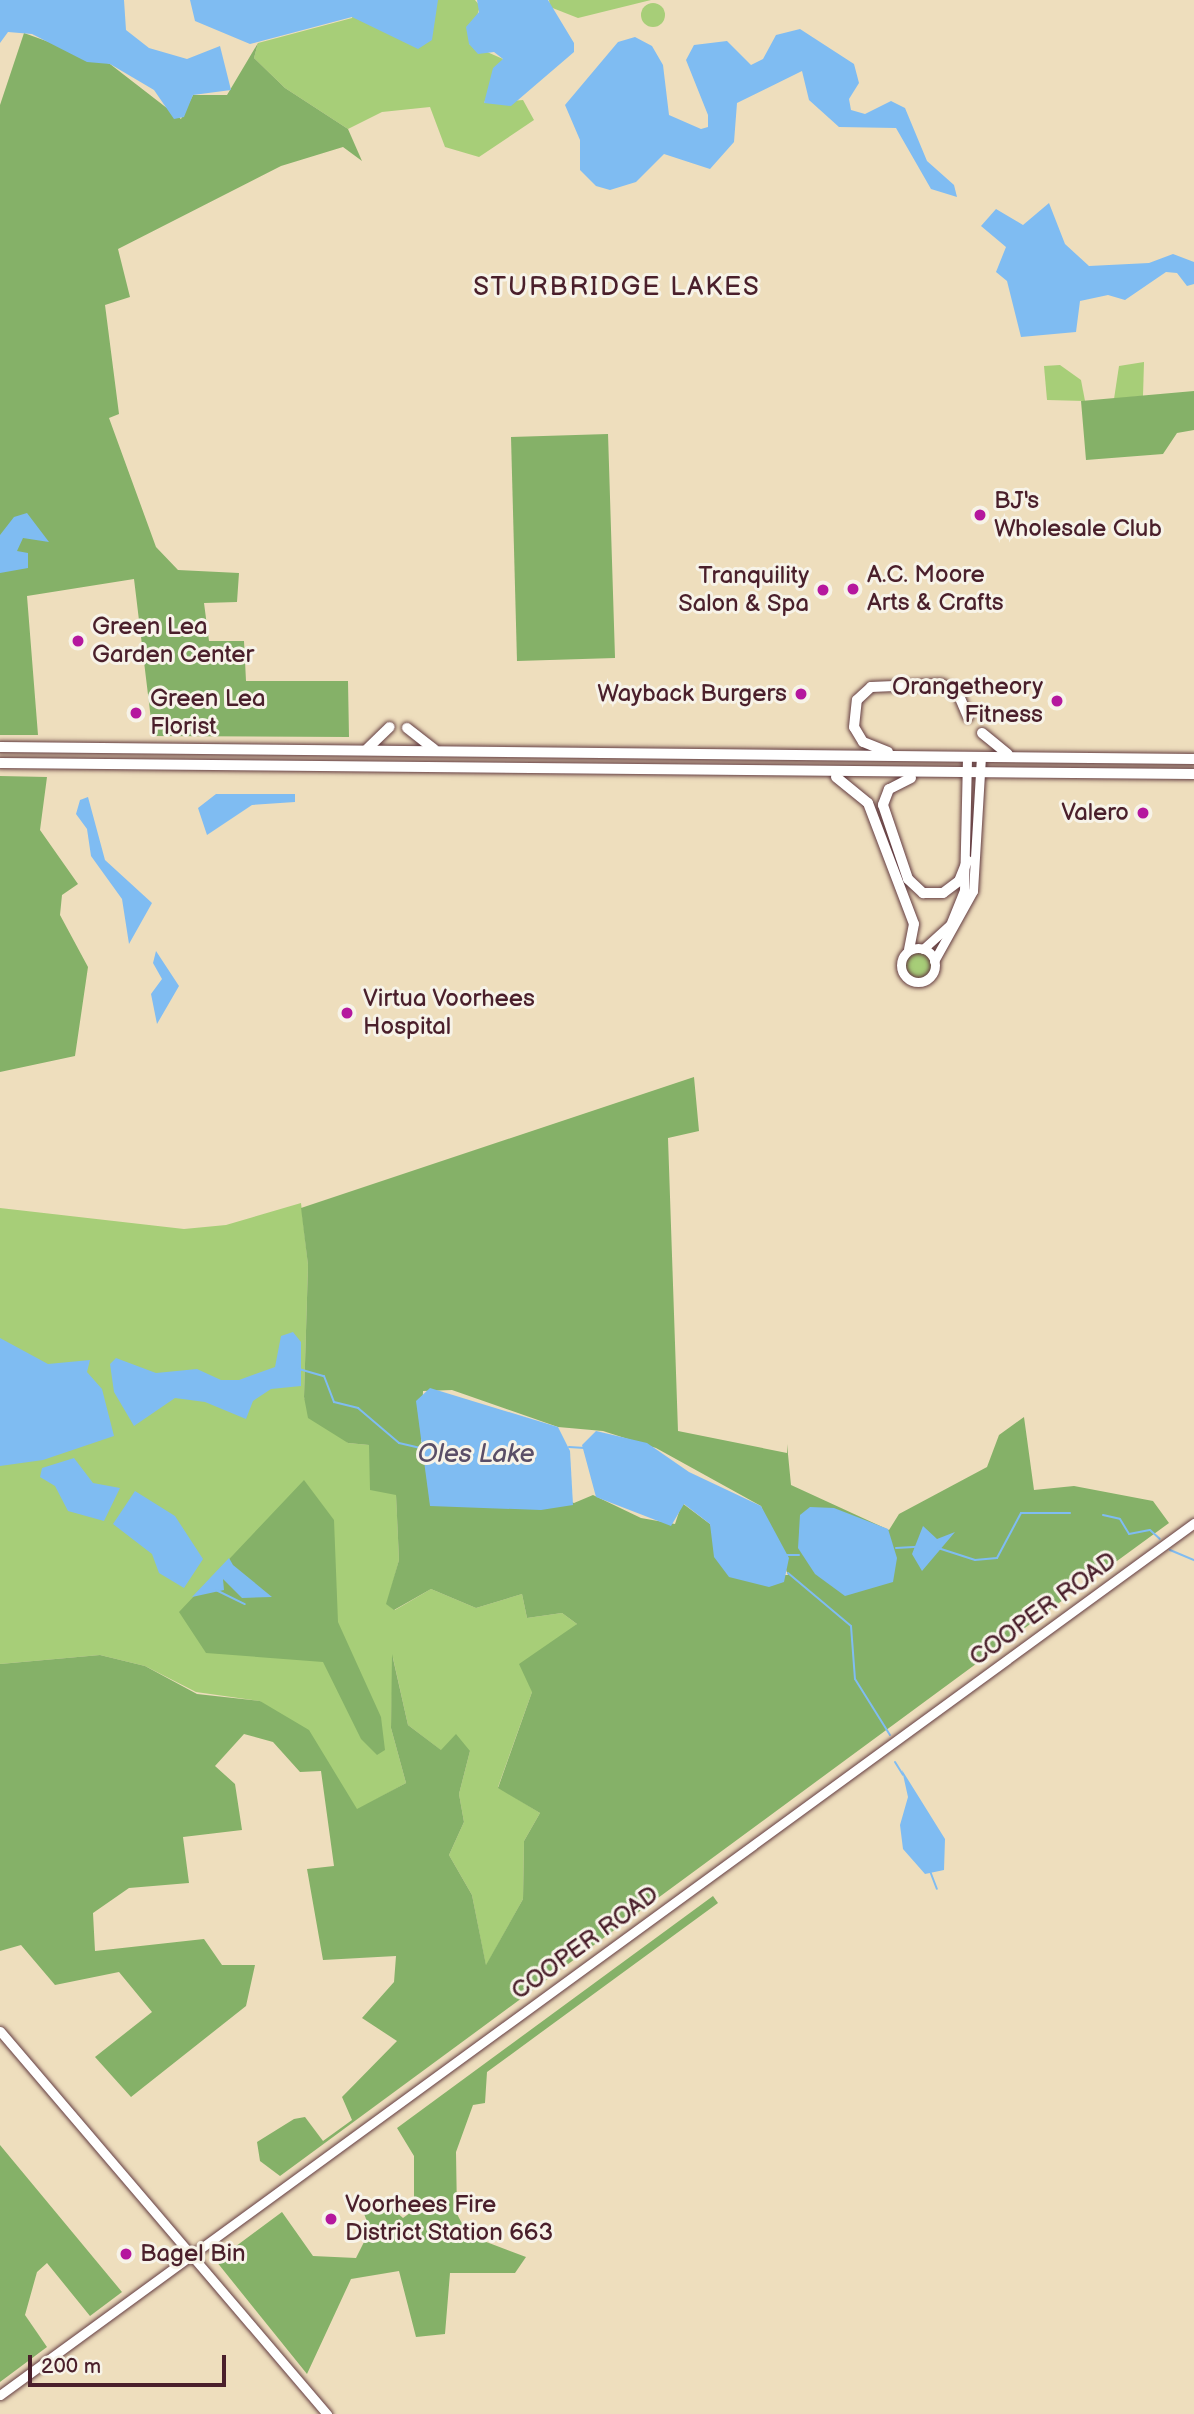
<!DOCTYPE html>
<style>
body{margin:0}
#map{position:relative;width:1194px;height:2414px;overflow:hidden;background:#eedebd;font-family:"Balsamiq Sans",sans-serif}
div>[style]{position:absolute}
.green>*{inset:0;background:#a7ce78}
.round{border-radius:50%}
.forest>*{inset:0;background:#85b168}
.water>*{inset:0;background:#7fbcf2}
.stream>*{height:2px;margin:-1px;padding:0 1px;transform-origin:1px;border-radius:1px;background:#7fbcf2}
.roads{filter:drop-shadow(0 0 2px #633c41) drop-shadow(0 0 2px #633c41)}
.secondary>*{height:9px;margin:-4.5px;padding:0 4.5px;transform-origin:4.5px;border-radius:4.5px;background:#fff}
.secondary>.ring{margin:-4.5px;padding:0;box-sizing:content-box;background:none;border:9px solid #fff;border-radius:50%}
.highway>*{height:10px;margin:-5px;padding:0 5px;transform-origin:5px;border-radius:5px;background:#fff}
.dots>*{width:19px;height:19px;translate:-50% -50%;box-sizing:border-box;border:4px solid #f7f3e8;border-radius:50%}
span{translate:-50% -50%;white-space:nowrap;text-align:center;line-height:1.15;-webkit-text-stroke:6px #f7f3e8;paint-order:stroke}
.poi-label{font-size:24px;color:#4a1f2b}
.left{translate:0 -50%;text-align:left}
.right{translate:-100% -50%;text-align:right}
.street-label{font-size:24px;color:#4a1f2b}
.neighbourhood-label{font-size:26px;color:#4a1f2b;letter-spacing:2px}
.water-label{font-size:26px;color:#5a4e67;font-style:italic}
.scale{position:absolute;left:28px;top:2355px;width:198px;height:32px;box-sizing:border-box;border:4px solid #4a1f2b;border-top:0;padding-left:9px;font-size:21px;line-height:24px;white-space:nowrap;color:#4a1f2b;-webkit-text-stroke:5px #f7f3e8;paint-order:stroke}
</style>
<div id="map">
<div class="green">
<i style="clip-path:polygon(358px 0,475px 0,480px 6px,469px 44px,503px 59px,484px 103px,523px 100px,534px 120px,479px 157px,445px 147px,430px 107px,382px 112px,348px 129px,285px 88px,254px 58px,258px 43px,352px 18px)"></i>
<i style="clip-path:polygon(549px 0,651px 0,578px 18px,550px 7px)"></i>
<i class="round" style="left:641px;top:3px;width:24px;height:24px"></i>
<i style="clip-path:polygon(1144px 362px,1143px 396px,1114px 399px,1119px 366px)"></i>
<i style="clip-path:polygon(1060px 365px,1081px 380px,1085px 401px,1047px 400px,1044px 366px)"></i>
<i class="round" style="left:901px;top:948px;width:34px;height:34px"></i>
<i style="clip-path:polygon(301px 1203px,308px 1265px,304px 1398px,348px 1443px,369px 1445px,396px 1494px,399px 1560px,387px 1604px,395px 1610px,431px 1589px,476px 1608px,522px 1594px,527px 1618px,562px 1613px,577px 1624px,532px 1692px,498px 1787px,540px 1813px,524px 1841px,523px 1899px,486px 1966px,472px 1895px,449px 1855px,464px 1822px,459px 1794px,470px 1751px,442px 1751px,408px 1725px,393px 1658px,391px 1728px,406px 1783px,357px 1810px,260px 1701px,196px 1692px,145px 1666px,100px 1655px,0 1664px,0 1208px,184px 1229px,226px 1225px)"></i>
</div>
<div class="forest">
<i style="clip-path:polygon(24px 33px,110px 64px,181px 119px,193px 95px,227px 95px,258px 43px,254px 58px,285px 88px,348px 129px,362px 161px,343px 147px,281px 166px,118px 249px,130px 297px,105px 305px,119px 414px,109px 418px,156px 547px,178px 570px,239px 573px,237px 602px,204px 603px,209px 641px,244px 641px,246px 681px,348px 681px,349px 737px,153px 736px,134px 579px,27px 596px,38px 735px,0 735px,0 105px)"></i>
<i style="clip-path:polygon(1194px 391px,1194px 430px,1177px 433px,1163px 454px,1086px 460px,1081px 401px)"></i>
<i style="clip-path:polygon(608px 434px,615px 658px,517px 661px,511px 437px)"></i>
<i style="clip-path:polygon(0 776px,47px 777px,40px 830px,78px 884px,62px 895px,60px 915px,88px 967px,75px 1056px,0 1072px)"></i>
<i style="clip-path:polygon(evenodd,694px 1077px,699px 1131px,668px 1138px,678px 1431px,787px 1453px,787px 1444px,791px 1485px,889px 1530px,899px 1514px,987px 1467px,999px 1435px,1024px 1417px,1034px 1490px,1074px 1486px,1153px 1501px,1169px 1523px,1117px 1561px,1075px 1578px,1060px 1591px,1063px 1600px,280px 2176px,260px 2161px,257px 2142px,294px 2119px,305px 2117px,323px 2141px,352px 2120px,342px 2097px,397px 2041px,362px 2018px,394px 1982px,396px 1956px,323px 1960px,307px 1869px,334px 1866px,321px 1771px,300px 1772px,273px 1742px,244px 1734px,215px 1766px,235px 1784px,242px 1830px,183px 1837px,189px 1883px,129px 1888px,93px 1913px,95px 1951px,204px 1939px,222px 1965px,255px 1965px,246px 2006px,131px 2097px,95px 2057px,152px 2012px,119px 1972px,55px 1985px,21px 1945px,0 1951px,0 1664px,100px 1655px,145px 1666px,197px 1694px,260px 1701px,309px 1730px,357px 1809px,406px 1783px,391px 1728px,392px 1654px,408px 1725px,441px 1750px,456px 1734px,470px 1751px,459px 1794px,464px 1822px,449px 1855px,472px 1895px,486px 1965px,523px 1899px,524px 1841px,540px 1813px,498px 1788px,532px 1692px,519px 1664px,577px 1624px,562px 1613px,527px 1618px,522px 1594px,476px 1608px,431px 1589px,394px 1610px,386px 1604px,399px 1560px,396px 1495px,370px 1490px,369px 1445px,348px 1443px,308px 1418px,304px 1397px,308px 1265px,301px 1208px,694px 1077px,452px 1390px,558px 1427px,603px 1431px,656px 1448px,761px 1506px,788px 1575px,729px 1576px,710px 1524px,682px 1503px,675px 1524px,641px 1518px,593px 1495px,574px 1503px,421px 1442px,423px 1391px,452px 1390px)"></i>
<i style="clip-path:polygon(304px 1480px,334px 1520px,338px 1622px,381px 1717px,385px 1750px,377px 1755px,361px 1739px,323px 1662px,206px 1653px,179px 1612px)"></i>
<i style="clip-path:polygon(713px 1896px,718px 1903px,487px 2072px,485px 2103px,473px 2105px,456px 2152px,457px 2214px,468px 2235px,526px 2257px,515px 2273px,450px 2273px,445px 2334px,416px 2337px,399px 2271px,351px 2279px,307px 2374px,216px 2261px,282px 2212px,313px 2256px,356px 2258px,370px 2230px,362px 2208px,379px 2197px,403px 2218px,414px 2210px,414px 2156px,397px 2128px)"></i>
<i style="clip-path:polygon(0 2145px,122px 2292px,90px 2316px,47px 2263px,37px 2272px,25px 2315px,47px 2347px,0 2382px)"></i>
</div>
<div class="water">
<i style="clip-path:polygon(0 0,124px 0,126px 30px,149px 48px,187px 59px,220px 46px,231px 90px,193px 95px,184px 117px,174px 119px,154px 90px,110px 64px,87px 62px,32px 34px,8px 32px,0 43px)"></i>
<i style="clip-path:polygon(190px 0,438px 0,432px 40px,418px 49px,352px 17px,250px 44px,195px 21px)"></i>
<i style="clip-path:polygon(477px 0,548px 0,574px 43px,574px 52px,511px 106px,484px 103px,493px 68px,503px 59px,494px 52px,478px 54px,469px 44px,466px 27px,479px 12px)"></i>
<i style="clip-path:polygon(800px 29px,854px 64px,859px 83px,849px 99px,851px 110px,865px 114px,891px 101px,905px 108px,927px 161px,954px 185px,957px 197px,931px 189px,896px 128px,839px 127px,809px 100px,802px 71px,737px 103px,734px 142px,710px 169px,664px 154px,636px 182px,610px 190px,596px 186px,580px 170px,580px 140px,565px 105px,618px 42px,635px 37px,652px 46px,663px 65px,669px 115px,701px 129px,708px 127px,708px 115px,686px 60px,694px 45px,727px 41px,751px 65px,763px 59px,776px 35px)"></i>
<i style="clip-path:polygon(1049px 203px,1065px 244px,1089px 266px,1149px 263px,1173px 254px,1194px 262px,1194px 284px,1187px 286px,1177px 273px,1166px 272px,1125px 300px,1108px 295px,1080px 301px,1076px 332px,1021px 337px,1007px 281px,996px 272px,1006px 247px,981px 226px,996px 209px,1023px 225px)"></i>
<i style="clip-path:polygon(27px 513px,49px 542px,23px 538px,17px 551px,28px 553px,28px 568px,0 573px,0 535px,14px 517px)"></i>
<i style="clip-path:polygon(216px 794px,295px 794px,295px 802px,252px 805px,207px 835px,198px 808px)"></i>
<i style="clip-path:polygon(88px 797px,105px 860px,152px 903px,129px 944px,122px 899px,91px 856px,87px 829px,76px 814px,80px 800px)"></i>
<i style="clip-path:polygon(156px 951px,179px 986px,157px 1024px,151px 994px,162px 979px,153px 963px)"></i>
<i style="clip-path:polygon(293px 1332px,301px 1342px,301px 1386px,271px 1389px,253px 1401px,246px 1419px,205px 1402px,175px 1398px,134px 1426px,114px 1392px,110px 1364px,116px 1358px,156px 1373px,197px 1369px,221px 1380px,239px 1380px,275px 1367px,281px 1336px)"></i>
<i style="clip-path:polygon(0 1338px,48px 1364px,90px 1360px,87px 1372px,102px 1389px,114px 1436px,43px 1460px,0 1466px)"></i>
<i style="clip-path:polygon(430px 1388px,558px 1427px,570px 1451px,573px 1505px,541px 1510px,430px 1506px,416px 1401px)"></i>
<i style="clip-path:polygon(596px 1431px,647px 1443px,689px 1472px,761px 1506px,789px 1558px,784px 1582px,769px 1587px,729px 1577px,714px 1557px,710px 1524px,684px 1504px,671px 1526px,596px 1497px,582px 1445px)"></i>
<i style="clip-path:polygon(74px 1458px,93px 1483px,120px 1488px,104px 1521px,68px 1511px,55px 1486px,40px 1477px,42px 1468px)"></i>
<i style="clip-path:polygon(135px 1491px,175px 1516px,203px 1559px,184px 1588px,159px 1573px,152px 1554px,113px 1524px)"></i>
<i style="clip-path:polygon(810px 1507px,834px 1508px,888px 1529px,897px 1558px,893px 1582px,845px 1596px,815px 1574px,798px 1548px,800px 1515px)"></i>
<i style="clip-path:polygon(923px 1526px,937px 1539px,955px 1532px,922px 1571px,912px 1554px)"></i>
<i style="clip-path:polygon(229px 1558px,233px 1565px,272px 1597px,242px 1598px,223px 1579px,224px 1590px,192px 1597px)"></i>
<i style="clip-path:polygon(902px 1770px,945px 1839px,944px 1870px,925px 1874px,903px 1849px,900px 1825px,908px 1797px)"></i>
</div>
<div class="stream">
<i style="left:299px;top:1369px;width:26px;rotate:16deg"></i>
<i style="left:324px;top:1376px;width:28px;rotate:69deg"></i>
<i style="left:334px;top:1402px;width:25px;rotate:14deg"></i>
<i style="left:358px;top:1408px;width:54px;rotate:40.5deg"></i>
<i style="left:399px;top:1443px;width:22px;rotate:13deg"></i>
<i style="left:569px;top:1447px;width:16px;rotate:4deg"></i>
<i style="left:1103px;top:1515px;width:17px;rotate:13deg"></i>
<i style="left:1120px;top:1519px;width:17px;rotate:59deg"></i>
<i style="left:1129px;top:1534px;width:21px;rotate:-11deg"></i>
<i style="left:1150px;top:1530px;width:13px;rotate:42deg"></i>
<i style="left:896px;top:1548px;width:22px;rotate:-3deg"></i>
<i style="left:938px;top:1548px;width:39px;rotate:18deg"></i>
<i style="left:975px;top:1560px;width:22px;rotate:-5deg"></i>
<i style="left:997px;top:1558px;width:51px;rotate:-61.9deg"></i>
<i style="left:1021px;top:1513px;width:49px"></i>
<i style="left:1170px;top:1550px;width:26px;rotate:23deg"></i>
<i style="left:787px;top:1555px;width:12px"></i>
<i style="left:788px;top:1573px;width:82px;rotate:40.1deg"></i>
<i style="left:851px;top:1626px;width:53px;rotate:85.7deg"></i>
<i style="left:855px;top:1679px;width:66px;rotate:58deg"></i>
<i style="left:216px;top:1590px;width:32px;rotate:26deg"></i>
<i style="left:895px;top:1762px;width:15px;rotate:58deg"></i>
<i style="left:930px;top:1871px;width:19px;rotate:69deg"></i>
</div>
<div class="roads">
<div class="secondary">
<i class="ring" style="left:901px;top:948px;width:25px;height:25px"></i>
<i style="left:923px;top:949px;width:36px;rotate:-42deg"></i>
<i style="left:950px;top:925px;width:38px;rotate:-68deg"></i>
<i style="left:964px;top:890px;width:133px;rotate:-88.7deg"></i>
<i style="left:934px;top:961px;width:80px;rotate:-60.9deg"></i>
<i style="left:973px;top:891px;width:134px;rotate:-86.6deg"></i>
<i style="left:0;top:2031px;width:504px;rotate:49.51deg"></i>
<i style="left:0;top:2395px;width:1479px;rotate:-36.14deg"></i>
</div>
<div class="highway">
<i style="left:407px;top:728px;width:34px;rotate:38deg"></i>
<i style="left:982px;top:733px;width:33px;rotate:39deg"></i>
<i style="left:0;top:747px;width:1194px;rotate:0.58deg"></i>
<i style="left:368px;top:748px;width:30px;rotate:-44deg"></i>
<i style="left:888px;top:752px;width:27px;rotate:-158deg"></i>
<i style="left:863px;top:742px;width:17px;rotate:-121deg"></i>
<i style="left:854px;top:727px;width:27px;rotate:-84deg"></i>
<i style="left:857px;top:700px;width:19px;rotate:-43deg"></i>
<i style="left:871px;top:687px;width:70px;rotate:-2.5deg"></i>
<i style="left:941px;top:684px;width:17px;rotate:24deg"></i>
<i style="left:957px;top:691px;width:28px;rotate:67deg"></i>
<i style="left:0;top:763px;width:1194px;rotate:0.53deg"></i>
<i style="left:836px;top:777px;width:41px;rotate:39.1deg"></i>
<i style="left:868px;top:803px;width:129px;rotate:69.2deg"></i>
<i style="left:914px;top:924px;width:26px;rotate:101deg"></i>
<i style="left:911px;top:778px;width:25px;rotate:153deg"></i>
<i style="left:889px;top:789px;width:17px;rotate:111deg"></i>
<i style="left:883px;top:805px;width:78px;rotate:71.3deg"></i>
<i style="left:908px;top:879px;width:21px;rotate:43deg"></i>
<i style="left:923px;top:893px;width:20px"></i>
<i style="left:943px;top:893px;width:20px;rotate:-37deg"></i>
<i style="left:959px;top:881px;width:22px;rotate:-68deg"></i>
</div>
</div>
<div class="dots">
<i style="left:980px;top:515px;background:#b5179e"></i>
<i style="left:853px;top:589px;background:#b5179e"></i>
<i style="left:823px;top:590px;background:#b5179e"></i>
<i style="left:78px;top:641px;background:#b5179e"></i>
<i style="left:801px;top:694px;background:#b5179e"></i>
<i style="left:1057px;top:701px;background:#b5179e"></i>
<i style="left:136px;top:713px;background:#b5179e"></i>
<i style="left:1143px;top:813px;background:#b5179e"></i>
<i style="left:347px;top:1013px;background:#b5179e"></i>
<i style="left:331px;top:2219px;background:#b5179e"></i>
<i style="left:126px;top:2254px;background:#b5179e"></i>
</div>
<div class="poi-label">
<span class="left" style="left:994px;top:515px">BJ's<br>Wholesale Club</span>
<span class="left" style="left:867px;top:589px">A.C. Moore<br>Arts &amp; Crafts</span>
<span class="right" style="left:809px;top:590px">Tranquility<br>Salon &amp; Spa</span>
<span class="left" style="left:92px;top:641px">Green Lea<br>Garden Center</span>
<span class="right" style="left:1043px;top:701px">Orangetheory<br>Fitness</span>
<span class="right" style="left:787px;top:694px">Wayback Burgers</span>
<span class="left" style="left:150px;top:713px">Green Lea<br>Florist</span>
<span class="right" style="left:1129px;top:813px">Valero</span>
<span class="left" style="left:363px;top:1013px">Virtua Voorhees<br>Hospital</span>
<span class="left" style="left:345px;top:2219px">Voorhees Fire<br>District Station 663</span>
<span class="left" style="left:140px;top:2254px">Bagel Bin</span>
</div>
<div class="street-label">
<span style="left:1043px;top:1609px;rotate:-36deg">COOPER ROAD</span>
<span style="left:585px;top:1943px;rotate:-36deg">COOPER ROAD</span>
</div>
<div class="neighbourhood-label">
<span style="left:617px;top:288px">STURBRIDGE LAKES</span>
</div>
<div class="water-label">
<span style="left:476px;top:1455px">Oles Lake</span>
</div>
<div class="scale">200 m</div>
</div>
